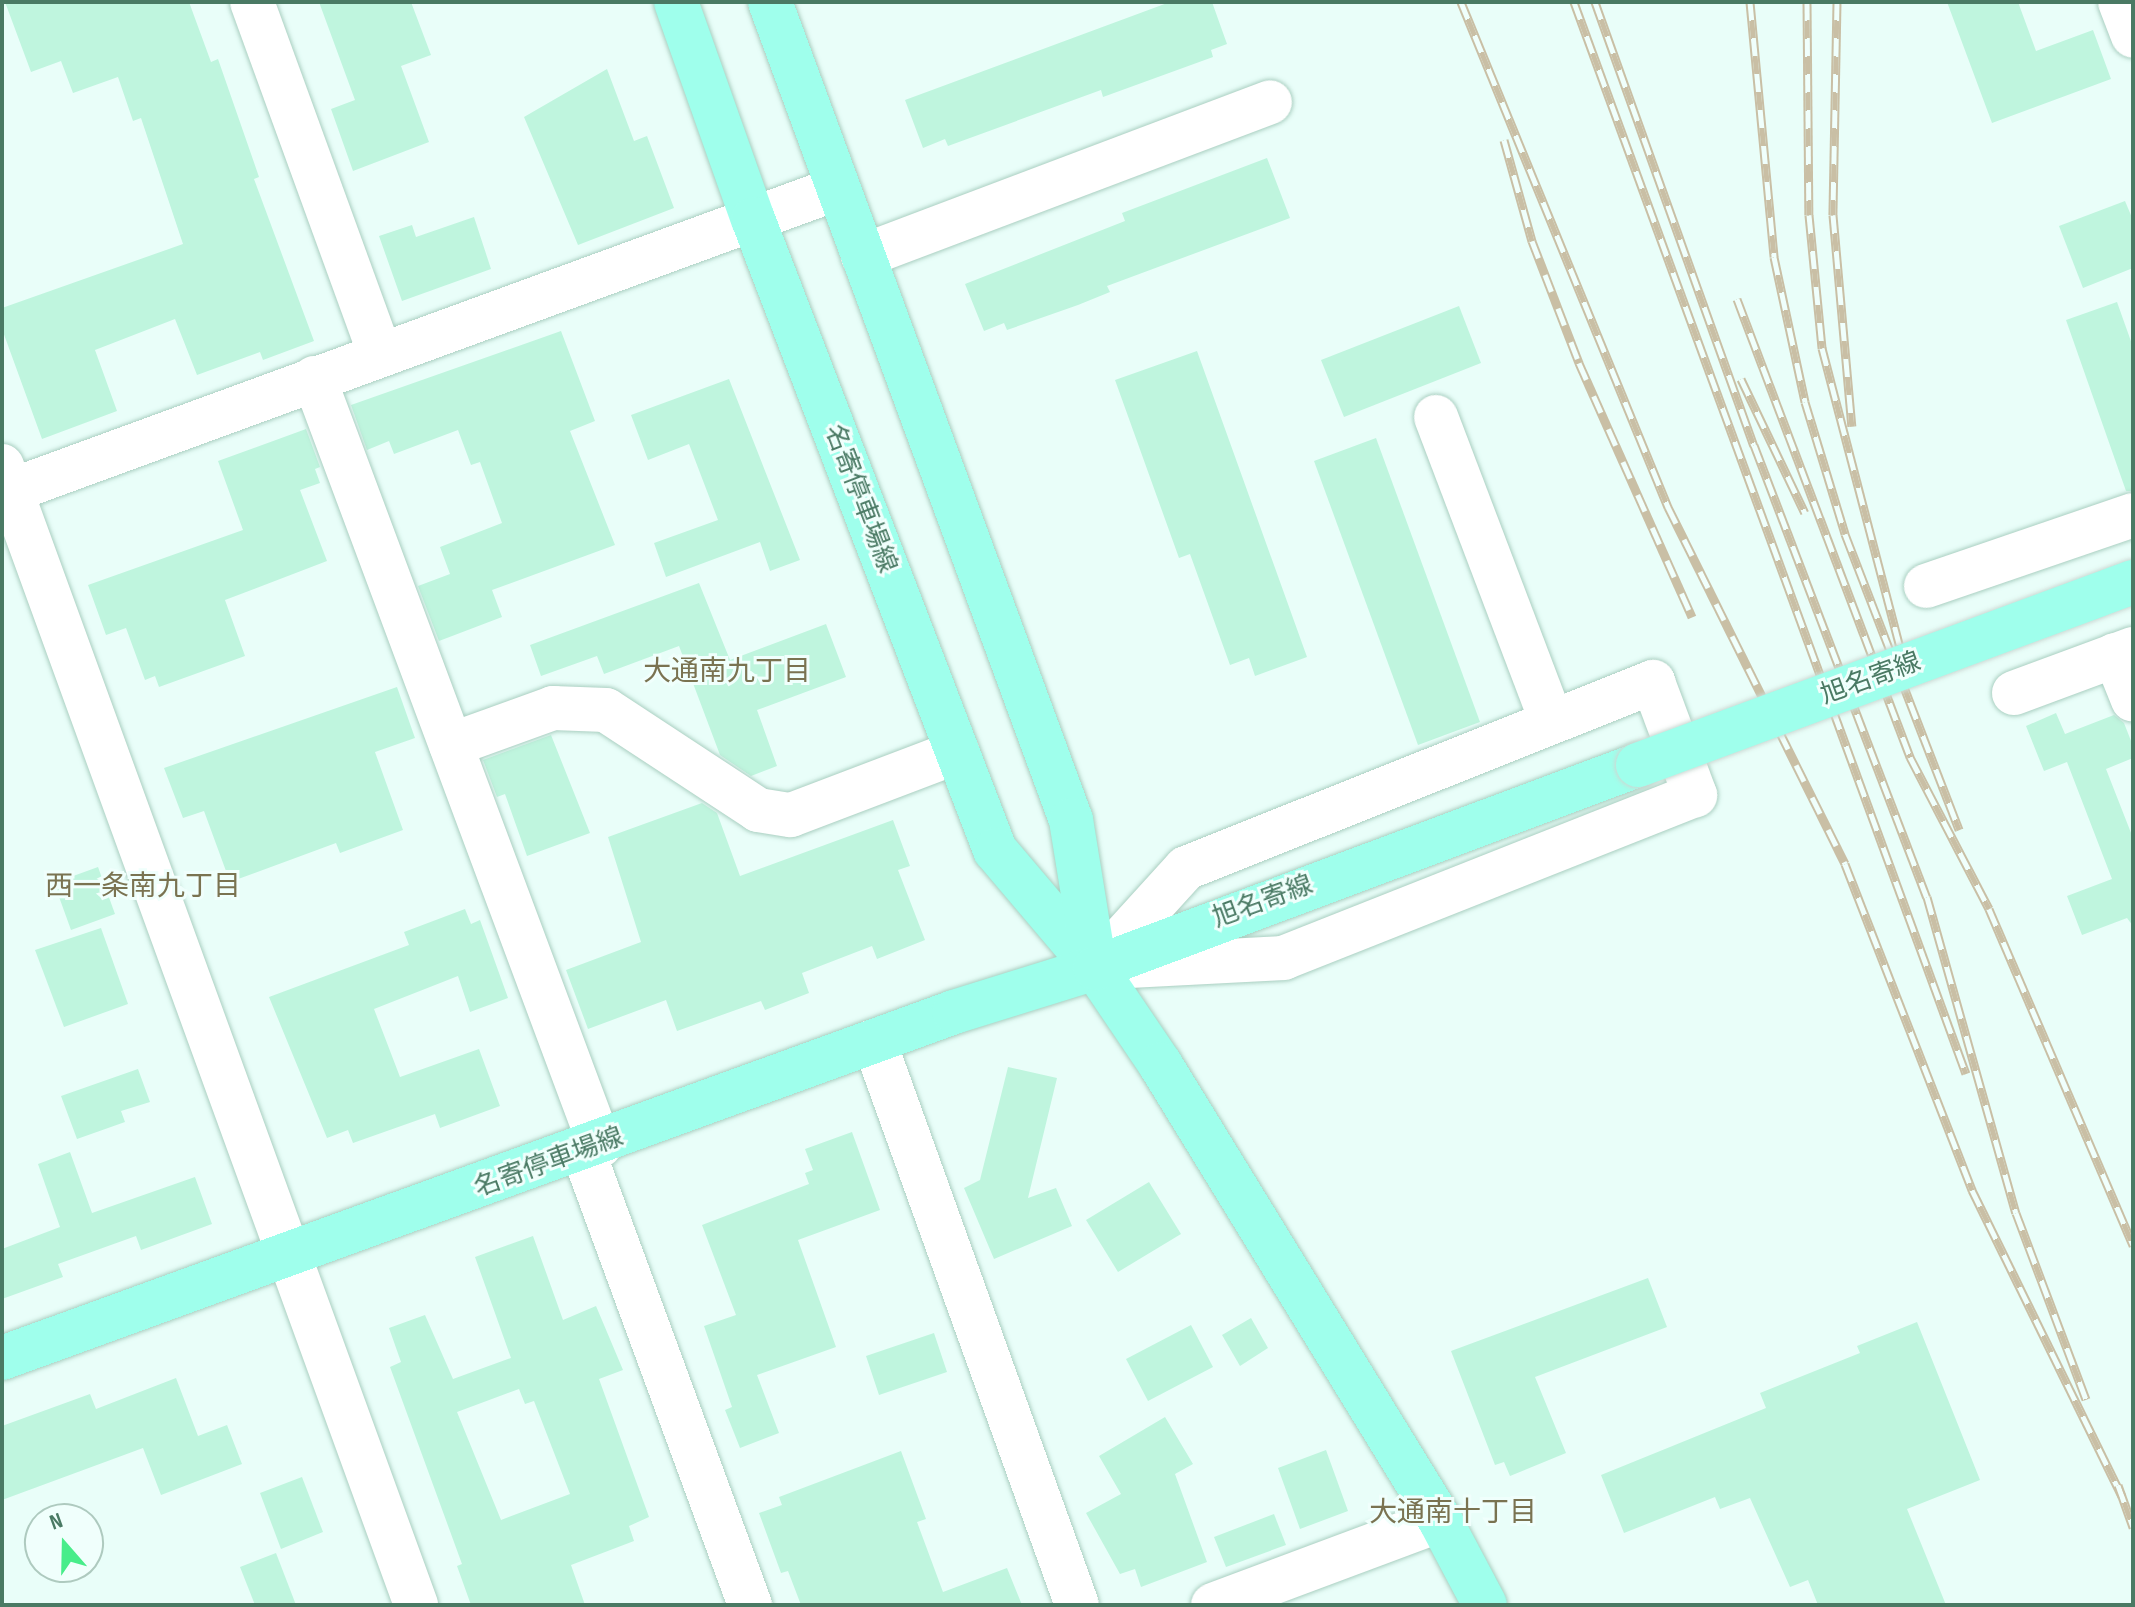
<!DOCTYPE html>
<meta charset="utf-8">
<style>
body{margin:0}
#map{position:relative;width:2135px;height:1607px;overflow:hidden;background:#e9fef9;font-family:"Sofia Sans Condensed","Noto Sans JP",sans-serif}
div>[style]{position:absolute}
.building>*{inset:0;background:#bff5de}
.roads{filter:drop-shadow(0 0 2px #aacfc1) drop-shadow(0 0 2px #aacfc1)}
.minor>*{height:44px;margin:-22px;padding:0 22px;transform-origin:22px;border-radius:22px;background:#fff}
.major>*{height:44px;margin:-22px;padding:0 22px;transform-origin:22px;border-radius:22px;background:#9fffec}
.rail>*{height:9px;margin-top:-4.5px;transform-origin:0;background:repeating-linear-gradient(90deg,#f0fffc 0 18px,#c9bfa5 0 36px);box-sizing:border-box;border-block:2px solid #c9bfa5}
.bridges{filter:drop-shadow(0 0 2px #ccdad4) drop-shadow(0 0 2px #ccdad4)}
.major-bridge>*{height:44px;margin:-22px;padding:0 22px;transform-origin:22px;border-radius:22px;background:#9fffec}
span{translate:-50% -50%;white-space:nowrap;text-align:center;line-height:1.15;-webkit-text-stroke:6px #f0fffc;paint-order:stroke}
.street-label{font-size:26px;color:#4a7a64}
.neighbourhood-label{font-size:28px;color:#7a7351}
.frame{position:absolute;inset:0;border:4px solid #4a7a64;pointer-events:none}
.north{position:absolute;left:24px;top:1503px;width:80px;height:80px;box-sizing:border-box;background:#f0fffc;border:2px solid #aecabf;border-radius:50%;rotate:340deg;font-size:22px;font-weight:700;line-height:32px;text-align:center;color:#4a7a64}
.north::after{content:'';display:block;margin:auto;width:28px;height:36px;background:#48ed8a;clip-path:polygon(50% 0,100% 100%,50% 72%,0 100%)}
</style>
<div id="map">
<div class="building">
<i style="clip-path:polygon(5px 2px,189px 2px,211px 62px,218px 59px,259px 177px,254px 179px,314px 341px,263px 360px,260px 352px,197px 375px,175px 319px,95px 350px,117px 411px,42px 439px,2px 329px,2px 308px,183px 244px,141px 118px,133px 121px,118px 77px,73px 93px,61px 61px,31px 72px)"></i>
<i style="clip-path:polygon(319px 2px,411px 2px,431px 55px,401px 66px,429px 142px,353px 171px,331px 109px,355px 100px)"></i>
<i style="clip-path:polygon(1170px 2px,1212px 2px,1227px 44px,1211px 50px,1213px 57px,1103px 97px,1101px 90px,948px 146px,945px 139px,923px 148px,905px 100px)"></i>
<i style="clip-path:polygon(1947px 2px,2018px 2px,2036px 51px,2093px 30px,2111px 79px,1992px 123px)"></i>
<i style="clip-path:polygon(607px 69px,634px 141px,647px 136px,674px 208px,578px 245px,524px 117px)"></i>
<i style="clip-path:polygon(1267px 158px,1290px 218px,1107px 286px,1110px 292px,1078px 305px,1007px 330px,1004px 323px,984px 331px,965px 284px,1125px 221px,1122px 213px)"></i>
<i style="clip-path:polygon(2125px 201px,2133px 220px,2133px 268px,2083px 288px,2059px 226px)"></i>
<i style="clip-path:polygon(474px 217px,491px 269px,402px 301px,379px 236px,412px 225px,416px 237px)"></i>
<i style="clip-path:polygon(2117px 302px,2133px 347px,2133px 491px,2126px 491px,2066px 320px)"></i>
<i style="clip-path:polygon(1459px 306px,1481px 363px,1344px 417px,1321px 360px)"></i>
<i style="clip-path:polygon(561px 331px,595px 421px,570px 431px,615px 545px,492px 590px,502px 617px,439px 641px,418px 586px,450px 574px,440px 547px,502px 523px,480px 462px,471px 465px,458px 430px,394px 454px,389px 441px,367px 450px,351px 405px)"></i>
<i style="clip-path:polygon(1197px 351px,1307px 657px,1255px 676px,1249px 658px,1230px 665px,1190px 554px,1179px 558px,1115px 380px)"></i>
<i style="clip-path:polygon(729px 379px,800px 560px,770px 571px,760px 542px,666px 577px,654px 543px,718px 520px,689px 444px,648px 460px,631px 415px)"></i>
<i style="clip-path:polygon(306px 429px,320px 467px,315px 469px,320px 483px,300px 490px,327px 561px,225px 600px,245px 656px,159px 687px,155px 676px,145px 680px,126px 628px,106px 635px,88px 585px,243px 530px,218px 461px)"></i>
<i style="clip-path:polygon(1376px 438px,1480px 722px,1418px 745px,1314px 461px)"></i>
<i style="clip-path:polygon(699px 583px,730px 660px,826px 624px,846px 677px,757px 710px,777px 766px,751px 776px,720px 755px,679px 646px,604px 674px,597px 656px,541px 676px,530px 645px)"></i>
<i style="clip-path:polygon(397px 687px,415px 738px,375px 752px,403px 830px,340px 853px,336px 843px,230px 882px,204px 811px,183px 818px,164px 768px)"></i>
<i style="clip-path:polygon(2056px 713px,2065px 734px,2114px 715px,2124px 723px,2133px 746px,2133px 758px,2106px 769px,2133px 838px,2133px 926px,2127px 918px,2082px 935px,2067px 896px,2112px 879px,2067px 762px,2044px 771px,2026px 726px)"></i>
<i style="clip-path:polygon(551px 735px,590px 833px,527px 856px,505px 794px,497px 797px,483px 760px)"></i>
<i style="clip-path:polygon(702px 803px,717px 813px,740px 876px,893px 820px,910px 866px,898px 870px,925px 940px,877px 959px,872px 946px,802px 973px,809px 993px,765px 1010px,761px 1001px,677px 1031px,666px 1000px,588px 1029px,566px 970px,641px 942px,608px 837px)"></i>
<i style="clip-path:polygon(98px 867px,115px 914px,71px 930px,54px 883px)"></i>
<i style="clip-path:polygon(465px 909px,471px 924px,480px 920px,508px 998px,470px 1012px,458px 976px,374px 1009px,400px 1077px,479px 1049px,500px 1106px,440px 1128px,435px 1114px,353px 1143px,348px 1130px,327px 1138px,269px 997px,409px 945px,404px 932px)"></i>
<i style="clip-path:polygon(101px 928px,128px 1004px,64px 1027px,35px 950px)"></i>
<i style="clip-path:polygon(1008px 1067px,1057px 1078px,1028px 1198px,1056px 1188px,1072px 1226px,994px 1259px,964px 1188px,980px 1180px)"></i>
<i style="clip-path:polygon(138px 1069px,150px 1102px,121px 1111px,125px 1122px,77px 1139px,61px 1096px)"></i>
<i style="clip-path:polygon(852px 1132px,880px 1210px,798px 1240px,836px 1347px,757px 1375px,779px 1433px,740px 1448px,725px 1410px,732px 1407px,704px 1326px,736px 1315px,702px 1225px,809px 1184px,805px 1173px,813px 1170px,805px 1149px)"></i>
<i style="clip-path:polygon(70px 1152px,92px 1213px,195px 1177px,212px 1224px,141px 1250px,136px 1236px,58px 1264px,63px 1277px,2px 1299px,2px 1249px,60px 1227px,38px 1164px)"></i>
<i style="clip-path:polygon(1149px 1182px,1181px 1234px,1118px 1272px,1086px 1220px)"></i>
<i style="clip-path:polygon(evenodd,533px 1236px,563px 1320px,596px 1306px,623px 1370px,599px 1379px,649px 1517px,629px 1526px,634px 1541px,571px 1565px,585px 1605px,471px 1605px,457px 1566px,462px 1564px,390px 1367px,401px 1362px,389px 1328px,425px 1315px,453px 1379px,511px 1358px,475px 1257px,533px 1236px,519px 1389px,525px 1404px,534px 1401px,570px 1494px,501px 1520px,457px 1412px,519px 1389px)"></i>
<i style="clip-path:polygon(1648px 1278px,1667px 1327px,1535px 1377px,1566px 1453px,1510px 1476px,1504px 1462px,1495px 1465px,1451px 1351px)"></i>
<i style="clip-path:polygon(1251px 1318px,1268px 1348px,1240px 1366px,1222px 1335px)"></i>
<i style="clip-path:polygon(1917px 1322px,1980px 1480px,1907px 1509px,1946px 1605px,1818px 1605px,1808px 1580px,1790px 1587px,1750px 1498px,1720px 1509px,1715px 1497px,1624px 1533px,1601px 1475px,1766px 1408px,1760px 1393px,1860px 1353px,1857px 1346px)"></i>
<i style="clip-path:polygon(1191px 1325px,1213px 1367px,1148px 1401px,1126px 1359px)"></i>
<i style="clip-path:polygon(934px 1333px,947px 1372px,879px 1395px,866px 1356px)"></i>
<i style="clip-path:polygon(176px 1378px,198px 1436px,227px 1425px,242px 1464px,161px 1495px,143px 1448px,2px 1500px,2px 1426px,90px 1394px,96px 1409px)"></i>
<i style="clip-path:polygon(1165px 1417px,1193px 1464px,1175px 1474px,1207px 1562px,1141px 1587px,1135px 1569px,1120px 1574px,1086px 1513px,1121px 1494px,1099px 1456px)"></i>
<i style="clip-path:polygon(1326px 1450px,1348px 1511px,1300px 1529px,1278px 1468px)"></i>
<i style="clip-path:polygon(901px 1451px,926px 1519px,917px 1522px,943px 1592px,1007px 1568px,1022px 1605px,801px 1605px,788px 1571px,781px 1573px,759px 1513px,782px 1505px,779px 1497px)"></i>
<i style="clip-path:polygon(302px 1477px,323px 1532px,281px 1549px,260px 1493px)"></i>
<i style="clip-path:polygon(1274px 1514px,1286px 1545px,1226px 1567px,1214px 1537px)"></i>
<i style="clip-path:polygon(276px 1553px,296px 1605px,255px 1605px,240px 1567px)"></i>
</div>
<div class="roads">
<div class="minor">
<i style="left:252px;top:2px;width:374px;rotate:70deg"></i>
<i style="left:2120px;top:2px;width:36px;rotate:69deg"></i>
<i style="left:863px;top:256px;width:435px;rotate:-20.7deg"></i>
<i style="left:314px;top:378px;width:819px;rotate:69.55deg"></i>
<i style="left:1436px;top:417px;width:323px;rotate:69.2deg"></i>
<i style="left:2px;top:466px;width:1212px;rotate:70.02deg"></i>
<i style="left:2px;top:494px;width:890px;rotate:-20.1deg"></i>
<i style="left:1926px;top:586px;width:219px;rotate:-18.9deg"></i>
<i style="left:2115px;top:655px;width:48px;rotate:68.2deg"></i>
<i style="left:1653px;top:682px;width:121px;rotate:69.6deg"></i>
<i style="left:1695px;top:795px;width:442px;rotate:158.4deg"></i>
<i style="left:1284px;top:958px;width:189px;rotate:177deg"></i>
<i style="left:1095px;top:968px;width:135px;rotate:-47.7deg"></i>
<i style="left:1186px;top:868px;width:503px;rotate:-21.72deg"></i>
<i style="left:2014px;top:693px;width:127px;rotate:-20.3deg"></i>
<i style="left:451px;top:745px;width:109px;rotate:-19.9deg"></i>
<i style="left:553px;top:708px;width:53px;rotate:2.2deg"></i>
<i style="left:606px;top:710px;width:182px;rotate:33.3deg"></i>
<i style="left:758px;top:810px;width:33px;rotate:9deg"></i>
<i style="left:791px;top:815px;width:178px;rotate:-20.8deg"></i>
<i style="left:874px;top:1041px;width:599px;rotate:70.2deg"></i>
<i style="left:583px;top:1151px;width:484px;rotate:69.8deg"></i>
<i style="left:1213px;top:1605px;width:242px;rotate:-20.5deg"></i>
</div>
<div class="major">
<i style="left:676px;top:2px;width:230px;rotate:70.5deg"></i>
<i style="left:753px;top:219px;width:676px;rotate:69.02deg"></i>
<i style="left:995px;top:850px;width:155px;rotate:49.7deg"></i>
<i style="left:1095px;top:968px;width:116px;rotate:55.9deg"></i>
<i style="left:1160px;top:1064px;width:535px;rotate:58.45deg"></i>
<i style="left:1440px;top:1520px;width:96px;rotate:62.1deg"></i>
<i style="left:770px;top:2px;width:872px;rotate:69.8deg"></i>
<i style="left:1071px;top:820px;width:150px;rotate:80.8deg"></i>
<i style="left:2px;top:1358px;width:1013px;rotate:-19.97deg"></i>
<i style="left:954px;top:1012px;width:148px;rotate:-17.3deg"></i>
<i style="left:1095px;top:968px;width:580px;rotate:-20.5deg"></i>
</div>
</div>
<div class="rail">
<i style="left:1461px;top:2px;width:546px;rotate:67.71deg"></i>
<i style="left:1668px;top:507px;width:398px;rotate:63.6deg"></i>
<i style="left:1845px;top:864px;width:350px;rotate:68.7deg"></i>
<i style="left:1972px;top:1190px;width:341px;rotate:63.9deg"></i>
<i style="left:1574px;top:2px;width:1141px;rotate:69.91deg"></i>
<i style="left:1595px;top:2px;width:471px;rotate:70.3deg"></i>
<i style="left:1754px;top:445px;width:484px;rotate:69.1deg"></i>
<i style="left:1927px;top:897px;width:328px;rotate:74.3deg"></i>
<i style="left:2016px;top:1213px;width:199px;rotate:69.4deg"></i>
<i style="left:1750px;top:2px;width:256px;rotate:84.6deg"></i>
<i style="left:1774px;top:257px;width:148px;rotate:77.9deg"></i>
<i style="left:1805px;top:402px;width:138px;rotate:73.1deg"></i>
<i style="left:1845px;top:534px;width:317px;rotate:68.9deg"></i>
<i style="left:1807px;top:2px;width:213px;rotate:89.5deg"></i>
<i style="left:1809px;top:215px;width:134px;rotate:84.4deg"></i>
<i style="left:1822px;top:348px;width:320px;rotate:75.4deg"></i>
<i style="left:1837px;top:2px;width:213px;rotate:91.1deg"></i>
<i style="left:1833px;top:215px;width:212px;rotate:84.9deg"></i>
<i style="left:1504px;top:140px;width:105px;rotate:74.5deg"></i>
<i style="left:1532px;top:241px;width:131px;rotate:68.9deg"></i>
<i style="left:1579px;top:363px;width:278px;rotate:66deg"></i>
<i style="left:1737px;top:299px;width:490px;rotate:69.3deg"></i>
<i style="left:1910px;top:757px;width:171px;rotate:62.5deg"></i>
<i style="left:1989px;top:909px;width:366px;rotate:66.8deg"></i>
<i style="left:1741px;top:379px;width:148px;rotate:64.5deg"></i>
<i style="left:2118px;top:1485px;width:45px;rotate:70.3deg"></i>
</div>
<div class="bridges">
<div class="major-bridge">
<i style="left:1638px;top:765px;width:528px;rotate:-20.29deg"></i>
</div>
</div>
<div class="street-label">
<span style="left:860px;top:499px;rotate:69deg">名寄停車場線</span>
<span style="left:1871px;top:679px;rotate:-20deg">旭名寄線</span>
<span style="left:1263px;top:902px;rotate:-20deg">旭名寄線</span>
<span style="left:549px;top:1163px;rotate:-20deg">名寄停車場線</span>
</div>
<div class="neighbourhood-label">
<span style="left:727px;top:672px">大通南九丁目</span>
<span style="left:143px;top:887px">西一条南九丁目</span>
<span style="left:1453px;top:1513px">大通南十丁目</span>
</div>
<div class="frame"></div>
<div class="north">N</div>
</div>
